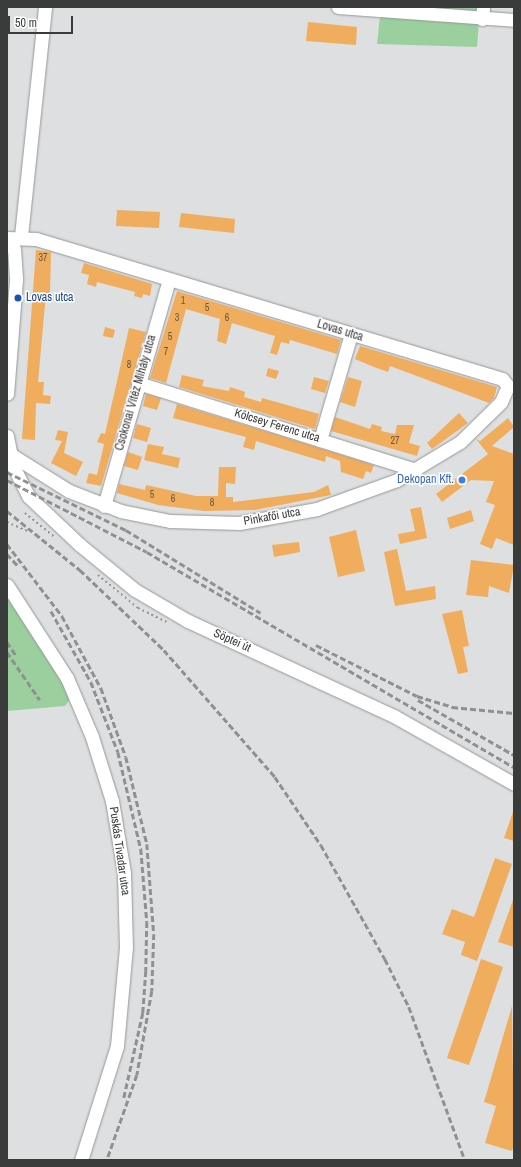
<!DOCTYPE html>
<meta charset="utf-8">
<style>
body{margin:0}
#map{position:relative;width:521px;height:1167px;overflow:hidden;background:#dddfe0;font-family:"Archivo Narrow",sans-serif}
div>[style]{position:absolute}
.green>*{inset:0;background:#9bd09e}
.building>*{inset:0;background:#f1ad5e}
.path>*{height:1.5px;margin-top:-0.75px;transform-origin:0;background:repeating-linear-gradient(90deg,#949596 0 2px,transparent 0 5px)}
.roads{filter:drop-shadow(0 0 1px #969799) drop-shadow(0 0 1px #969799)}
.minor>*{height:13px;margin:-6.5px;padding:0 6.5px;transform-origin:6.5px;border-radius:6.5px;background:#fff}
.rail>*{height:2.5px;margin-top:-1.25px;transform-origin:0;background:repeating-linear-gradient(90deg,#8f9191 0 6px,transparent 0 9px)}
.dots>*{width:11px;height:11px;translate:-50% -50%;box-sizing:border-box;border:2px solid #fff;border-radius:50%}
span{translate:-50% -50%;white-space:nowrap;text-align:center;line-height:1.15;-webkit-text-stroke:3px #fff;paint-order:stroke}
.number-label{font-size:10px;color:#685844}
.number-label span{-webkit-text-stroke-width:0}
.transit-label{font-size:12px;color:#164399}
.left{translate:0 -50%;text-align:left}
.street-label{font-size:12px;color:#3a3b3b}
.shop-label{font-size:12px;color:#366cbe}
.right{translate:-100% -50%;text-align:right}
.frame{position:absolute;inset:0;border:8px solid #3a3b3b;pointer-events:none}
.scale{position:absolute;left:8px;top:16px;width:65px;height:18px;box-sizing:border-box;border:2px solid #3a3b3b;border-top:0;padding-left:5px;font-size:12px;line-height:14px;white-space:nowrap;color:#3a3b3b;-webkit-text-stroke:3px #fff;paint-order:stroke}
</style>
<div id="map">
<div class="green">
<i style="clip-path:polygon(381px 7px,480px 7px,477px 47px,377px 44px)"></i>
<i style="clip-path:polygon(7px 592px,71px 698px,65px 706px,7px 711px)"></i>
</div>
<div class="building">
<i style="clip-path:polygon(308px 22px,357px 27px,356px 45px,306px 41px)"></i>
<i style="clip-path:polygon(117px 210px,160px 212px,159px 228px,116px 226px)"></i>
<i style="clip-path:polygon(181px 213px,235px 219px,234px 233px,179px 227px)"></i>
<i style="clip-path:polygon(36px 250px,51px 252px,50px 293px,46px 293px,38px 382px,44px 382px,43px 395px,51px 396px,50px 404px,36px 403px,35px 440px,22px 439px)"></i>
<i style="clip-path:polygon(84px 263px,152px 284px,150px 296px,143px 294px,142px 298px,134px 296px,135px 292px,97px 282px,96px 287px,87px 284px,89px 275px,81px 273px)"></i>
<i style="clip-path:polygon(177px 291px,341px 340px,337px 354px,290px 340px,289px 344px,281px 342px,277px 355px,270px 353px,275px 336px,232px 323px,226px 344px,217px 341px,220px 319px,186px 309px,166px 383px,150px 378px)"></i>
<i style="clip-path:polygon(105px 327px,115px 330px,113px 338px,103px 336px)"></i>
<i style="clip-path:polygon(129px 328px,146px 332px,101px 486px,86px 483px,89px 473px,97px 475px,104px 444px,97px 442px,101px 433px,105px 434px)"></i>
<i style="clip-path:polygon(360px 346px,497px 387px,494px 398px,489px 403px,390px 366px,388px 372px,374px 367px,355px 359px)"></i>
<i style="clip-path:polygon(268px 368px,279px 371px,276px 379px,266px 376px)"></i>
<i style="clip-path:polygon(182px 375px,204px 380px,202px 386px,229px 391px,230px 387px,245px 392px,244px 397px,261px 402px,262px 398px,319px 414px,315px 429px,179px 387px)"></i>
<i style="clip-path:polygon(314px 377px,329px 381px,325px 393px,311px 389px)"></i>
<i style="clip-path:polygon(348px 377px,362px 381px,355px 407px,340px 402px)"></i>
<i style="clip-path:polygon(146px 394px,161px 398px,157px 410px,143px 406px)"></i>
<i style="clip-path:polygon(177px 404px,374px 465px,371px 473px,366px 471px,363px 479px,341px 472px,340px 461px,326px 456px,325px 462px,256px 441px,254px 450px,243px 447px,246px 437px,173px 418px)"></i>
<i style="clip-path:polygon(459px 413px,468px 423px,432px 449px,427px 443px)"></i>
<i style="clip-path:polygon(335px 417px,370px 429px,372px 424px,382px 427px,381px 431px,395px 434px,397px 425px,414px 425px,409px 443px,420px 446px,417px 456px,331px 431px)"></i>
<i style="clip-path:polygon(508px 418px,514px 427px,492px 446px,514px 454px,514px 545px,496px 538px,492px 549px,480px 544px,495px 505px,486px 502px,494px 481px,471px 480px,442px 502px,436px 494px,488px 454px,476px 439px,480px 441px)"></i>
<i style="clip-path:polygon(137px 424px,151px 428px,147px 442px,133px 438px)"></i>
<i style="clip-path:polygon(58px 430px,68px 432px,64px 453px,83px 462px,76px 476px,51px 463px,62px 441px,55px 440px)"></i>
<i style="clip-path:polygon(148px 444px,164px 447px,162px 454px,180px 458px,178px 468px,144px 460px)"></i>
<i style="clip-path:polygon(128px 452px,142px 457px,138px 470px,124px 466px)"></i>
<i style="clip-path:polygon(219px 467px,236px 467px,235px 484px,226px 483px,226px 497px,233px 497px,233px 502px,314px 492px,328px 485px,331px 495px,255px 510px,204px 511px,158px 505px,117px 493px,119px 484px,145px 490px,146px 485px,196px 496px,218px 496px)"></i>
<i style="clip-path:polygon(421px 507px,427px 538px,400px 544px,398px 534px,415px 531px,410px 509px)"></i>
<i style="clip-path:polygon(471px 510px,474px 521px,450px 529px,447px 518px)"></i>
<i style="clip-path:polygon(356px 530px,365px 571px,338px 577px,329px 537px)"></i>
<i style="clip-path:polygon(299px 542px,300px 552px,274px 557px,272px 545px)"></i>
<i style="clip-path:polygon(397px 549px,406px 591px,435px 586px,436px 599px,395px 606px,384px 552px)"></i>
<i style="clip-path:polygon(471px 560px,514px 565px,509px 593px,489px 586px,488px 597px,466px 595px)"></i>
<i style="clip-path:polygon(462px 610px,469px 646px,463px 647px,468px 672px,458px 674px,442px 614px)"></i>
<i style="clip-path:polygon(513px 812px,514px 813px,514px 841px,504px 838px)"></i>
<i style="clip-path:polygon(495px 858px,512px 864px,477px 961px,461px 955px,465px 942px,442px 934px,452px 909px,474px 917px)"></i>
<i style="clip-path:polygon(513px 900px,514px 900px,514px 947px,498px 942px)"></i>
<i style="clip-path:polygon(481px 959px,503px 967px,469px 1065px,447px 1058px)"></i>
<i style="clip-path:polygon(512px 1006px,514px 1144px,512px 1151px,485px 1143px,496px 1106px,484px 1102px)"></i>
</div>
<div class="path">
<i style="left:25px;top:513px;width:38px;rotate:39deg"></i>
<i style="left:7px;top:522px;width:22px;rotate:24deg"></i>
<i style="left:98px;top:575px;width:52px;rotate:39.5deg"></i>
<i style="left:138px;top:608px;width:32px;rotate:26deg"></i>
</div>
<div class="roads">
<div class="minor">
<i style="left:338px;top:7px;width:176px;rotate:4.2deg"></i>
<i style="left:482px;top:19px;width:12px;rotate:-85deg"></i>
<i style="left:21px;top:236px;width:230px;rotate:-84deg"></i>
<i style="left:7px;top:238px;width:29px;rotate:2deg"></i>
<i style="left:36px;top:239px;width:487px;rotate:16.7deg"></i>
<i style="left:502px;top:379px;width:9px;rotate:49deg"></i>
<i style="left:508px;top:386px;width:17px;rotate:114deg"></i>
<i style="left:501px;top:402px;width:57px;rotate:135.7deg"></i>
<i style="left:460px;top:442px;width:74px;rotate:148.9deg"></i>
<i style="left:397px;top:480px;width:85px;rotate:160.1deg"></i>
<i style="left:317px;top:509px;width:79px;rotate:169.8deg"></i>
<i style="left:239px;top:523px;width:69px;rotate:-178.3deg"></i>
<i style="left:170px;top:521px;width:50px;rotate:-168.5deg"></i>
<i style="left:121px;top:511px;width:56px;rotate:-159deg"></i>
<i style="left:69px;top:491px;width:70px;rotate:-147.9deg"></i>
<i style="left:7px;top:238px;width:13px;rotate:58deg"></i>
<i style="left:14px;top:249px;width:31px;rotate:86deg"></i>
<i style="left:16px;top:280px;width:114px;rotate:94.5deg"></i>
<i style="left:138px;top:383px;width:291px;rotate:17.4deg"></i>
<i style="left:7px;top:436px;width:31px;rotate:79deg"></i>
<i style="left:13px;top:466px;width:34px;rotate:63deg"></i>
<i style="left:28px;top:496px;width:71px;rotate:43.3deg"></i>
<i style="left:80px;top:545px;width:71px;rotate:39.3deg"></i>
<i style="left:135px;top:590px;width:61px;rotate:30.3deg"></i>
<i style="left:188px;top:621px;width:227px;rotate:24.8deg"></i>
<i style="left:394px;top:716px;width:138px;rotate:29.5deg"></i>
<i style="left:320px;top:440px;width:110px;rotate:-73.7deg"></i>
<i style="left:104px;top:506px;width:235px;rotate:-74deg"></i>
<i style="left:7px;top:585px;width:111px;rotate:57.2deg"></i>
<i style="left:67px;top:678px;width:64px;rotate:67deg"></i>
<i style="left:92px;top:737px;width:67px;rotate:72.6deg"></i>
<i style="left:112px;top:801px;width:73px;rotate:80.5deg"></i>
<i style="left:124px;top:873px;width:74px;rotate:88.5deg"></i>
<i style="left:126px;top:947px;width:99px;rotate:95.2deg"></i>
<i style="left:117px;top:1046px;width:120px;rotate:107.5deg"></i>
</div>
</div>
<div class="rail">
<i style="left:7px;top:472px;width:132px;rotate:26deg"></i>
<i style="left:126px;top:530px;width:158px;rotate:31.6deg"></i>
<i style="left:7px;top:480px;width:157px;rotate:27.2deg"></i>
<i style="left:147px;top:552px;width:425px;rotate:30.4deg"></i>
<i style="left:7px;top:511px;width:94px;rotate:38.9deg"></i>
<i style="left:80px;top:570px;width:116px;rotate:43.6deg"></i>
<i style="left:164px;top:650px;width:169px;rotate:48.8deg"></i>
<i style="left:275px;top:777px;width:82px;rotate:55.9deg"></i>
<i style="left:321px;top:845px;width:131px;rotate:60.7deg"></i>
<i style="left:385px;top:959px;width:54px;rotate:63.4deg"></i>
<i style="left:409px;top:1007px;width:163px;rotate:69.9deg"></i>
<i style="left:7px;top:544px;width:91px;rotate:52.6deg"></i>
<i style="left:62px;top:616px;width:82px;rotate:61.6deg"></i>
<i style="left:101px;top:688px;width:73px;rotate:70.1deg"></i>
<i style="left:126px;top:757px;width:89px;rotate:76.4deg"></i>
<i style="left:147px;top:844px;width:90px;rotate:85.6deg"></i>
<i style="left:154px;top:934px;width:57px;rotate:92deg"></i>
<i style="left:152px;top:991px;width:85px;rotate:100.1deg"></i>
<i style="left:137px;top:1075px;width:90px;rotate:109.4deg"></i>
<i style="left:7px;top:554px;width:16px;rotate:47deg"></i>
<i style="left:51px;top:611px;width:81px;rotate:60.6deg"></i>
<i style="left:91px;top:682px;width:75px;rotate:68.9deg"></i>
<i style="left:118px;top:752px;width:100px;rotate:76.7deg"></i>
<i style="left:141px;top:849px;width:73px;rotate:85.3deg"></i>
<i style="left:147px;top:922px;width:49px;rotate:91.2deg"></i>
<i style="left:146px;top:971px;width:42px;rotate:94.1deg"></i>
<i style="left:143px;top:1013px;width:87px;rotate:102.6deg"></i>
<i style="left:7px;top:642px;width:18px;rotate:56deg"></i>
<i style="left:316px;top:645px;width:113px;rotate:26.8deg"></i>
<i style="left:417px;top:696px;width:37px;rotate:17deg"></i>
<i style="left:452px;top:707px;width:62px;rotate:5.5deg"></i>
<i style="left:7px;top:652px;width:58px;rotate:55.5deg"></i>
<i style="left:418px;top:700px;width:111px;rotate:29.8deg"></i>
</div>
<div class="dots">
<i style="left:18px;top:298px;background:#1a4fb4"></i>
<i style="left:462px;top:480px;background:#3f7fe0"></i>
</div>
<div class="number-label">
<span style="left:43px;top:258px">37</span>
<span style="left:183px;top:301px">1</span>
<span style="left:207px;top:308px">5</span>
<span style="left:177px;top:318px">3</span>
<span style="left:227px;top:318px">6</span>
<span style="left:170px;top:337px">5</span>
<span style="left:166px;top:352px">7</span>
<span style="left:129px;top:365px">8</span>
<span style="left:395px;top:441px">27</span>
<span style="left:152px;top:495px">5</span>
<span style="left:173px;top:499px">6</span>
<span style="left:212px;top:503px">8</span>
</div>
<div class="transit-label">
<span class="left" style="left:26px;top:298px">Lovas utca</span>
</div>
<div class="street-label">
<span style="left:340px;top:331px;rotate:17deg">Lovas utca</span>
<span style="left:136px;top:393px;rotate:-74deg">Csokonai Vitéz Mihály utca</span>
<span style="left:277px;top:426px;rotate:17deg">Kölcsey Ferenc utca</span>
<span style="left:272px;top:517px;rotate:-10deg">Pinkafői utca</span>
<span style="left:232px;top:641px;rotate:24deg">Söptei út</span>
<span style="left:119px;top:851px;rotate:82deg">Puskás Tivadar utca</span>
</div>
<div class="shop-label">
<span class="right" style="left:454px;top:480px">Dekopan Kft.</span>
</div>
<div class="frame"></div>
<div class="scale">50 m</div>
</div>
